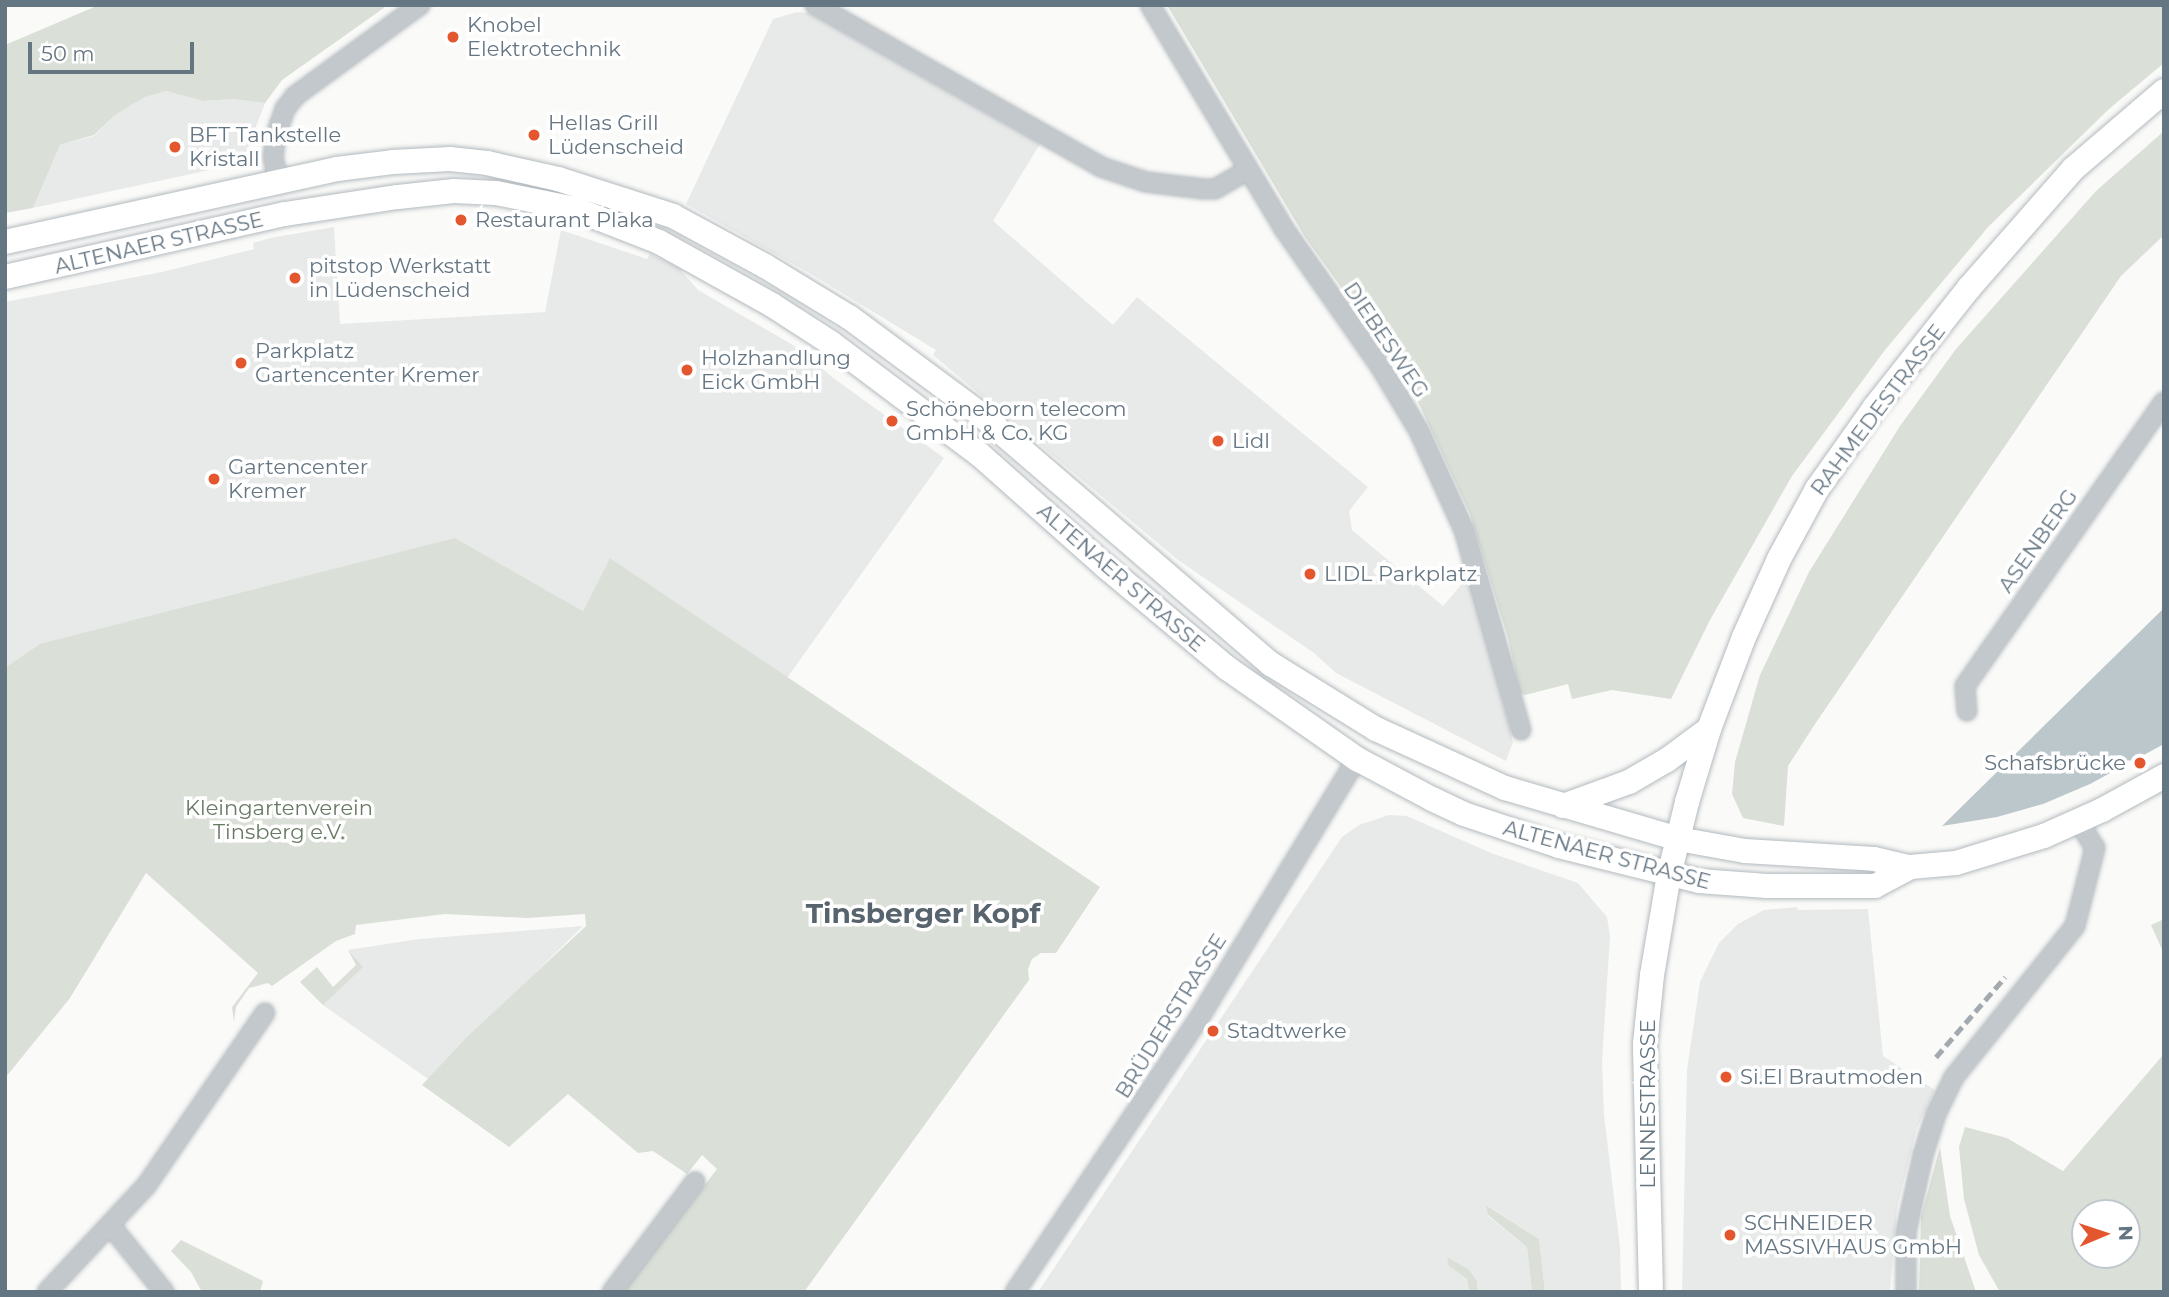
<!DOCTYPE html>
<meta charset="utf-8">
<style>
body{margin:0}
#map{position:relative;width:2169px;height:1297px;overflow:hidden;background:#fafaf8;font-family:Montserrat,sans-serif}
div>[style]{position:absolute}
.built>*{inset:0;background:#e8e9e9}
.green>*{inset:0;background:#dadfd7}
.water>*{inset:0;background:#bbc7cb}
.roads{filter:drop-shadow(0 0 2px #b3babf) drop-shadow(0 0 2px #b3babf)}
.minor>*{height:18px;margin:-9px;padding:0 9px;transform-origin:9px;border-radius:9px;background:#c3c8cc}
.secondary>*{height:24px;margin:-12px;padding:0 12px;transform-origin:12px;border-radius:12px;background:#fff}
.rail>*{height:5px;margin-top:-2.5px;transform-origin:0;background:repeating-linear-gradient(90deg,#a2aab0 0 10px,transparent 0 15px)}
.dots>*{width:19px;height:19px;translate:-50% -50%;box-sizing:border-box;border:4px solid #fff;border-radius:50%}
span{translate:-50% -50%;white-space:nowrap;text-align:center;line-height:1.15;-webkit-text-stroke:7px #fff;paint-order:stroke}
.poi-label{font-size:21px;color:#657683}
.left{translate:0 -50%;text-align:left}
.right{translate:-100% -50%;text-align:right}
.street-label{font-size:21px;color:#657683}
.park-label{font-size:21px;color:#687a64}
.district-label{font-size:28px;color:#57646e;font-weight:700}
.frame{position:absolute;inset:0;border:7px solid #657683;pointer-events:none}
.north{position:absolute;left:2071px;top:1199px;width:70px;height:70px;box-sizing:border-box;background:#fff;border:2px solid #c1c8cd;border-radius:50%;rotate:88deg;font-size:19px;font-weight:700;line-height:28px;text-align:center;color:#657683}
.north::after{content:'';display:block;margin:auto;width:24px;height:32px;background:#e4572e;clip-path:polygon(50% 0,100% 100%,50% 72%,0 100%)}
.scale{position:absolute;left:28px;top:42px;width:166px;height:32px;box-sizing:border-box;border:4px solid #657683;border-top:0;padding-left:9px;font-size:21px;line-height:24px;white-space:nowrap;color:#657683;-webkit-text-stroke:5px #fff;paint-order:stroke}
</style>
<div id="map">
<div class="built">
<i style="clip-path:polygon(797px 12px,808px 13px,1040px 144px,993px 221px,1113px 325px,1137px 297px,1368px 487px,1349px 511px,1352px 530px,1443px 606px,1469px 576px,1513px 742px,1506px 761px,1336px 673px,1314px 653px,1178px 560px,933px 355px,936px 350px,811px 274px,686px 204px,773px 19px)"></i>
<i style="clip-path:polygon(166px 91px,203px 101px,233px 99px,265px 103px,242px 163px,33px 208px,60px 145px,94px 136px,115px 115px,145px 97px)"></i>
<i style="clip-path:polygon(334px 227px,340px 324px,545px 312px,561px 230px,647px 259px,650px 254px,678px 267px,698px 290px,798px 348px,832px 377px,944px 458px,787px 678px,610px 558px,583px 611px,455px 538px,5px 668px,5px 302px,162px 272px,254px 249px,253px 243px,270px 238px)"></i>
<i style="clip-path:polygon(1389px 815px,1407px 816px,1491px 853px,1578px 883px,1607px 917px,1610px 936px,1602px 1062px,1604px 1115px,1620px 1247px,1621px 1292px,1545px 1292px,1539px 1239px,1487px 1205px,1488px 1216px,1527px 1247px,1532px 1292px,1478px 1292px,1477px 1281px,1449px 1266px,1467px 1279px,1469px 1292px,1038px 1292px,1342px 837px,1359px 825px)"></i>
<i style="clip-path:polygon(1797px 907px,1798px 910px,1868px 909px,1883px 1056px,1935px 1090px,1917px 1128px,1897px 1208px,1890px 1292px,1682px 1292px,1687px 1070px,1700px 982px,1719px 943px,1738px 924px,1764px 910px)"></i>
<i style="clip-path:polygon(583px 926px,428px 1079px,323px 1005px,362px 967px,348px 950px,419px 939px)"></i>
</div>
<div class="green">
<i style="clip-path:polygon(99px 5px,123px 6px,388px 5px,282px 80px,265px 103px,233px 99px,203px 101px,166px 91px,145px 97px,115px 115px,94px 135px,60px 145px,33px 208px,5px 213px,5px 45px)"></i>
<i style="clip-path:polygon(1167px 5px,2164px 5px,2164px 63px,2109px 109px,1989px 226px,1885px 350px,1792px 476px,1710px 620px,1671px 699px,1612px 690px,1572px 699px,1568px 684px,1525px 695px,1520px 693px,1508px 638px,1470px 514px,1408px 380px,1305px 237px)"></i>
<i style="clip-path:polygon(2164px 131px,2164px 235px,2121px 276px,1813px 727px,1788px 766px,1784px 826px,1743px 818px,1732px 794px,1735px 762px,1760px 675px,1809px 572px,1900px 426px,1956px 349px,2096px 191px)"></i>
<i style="clip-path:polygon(455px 538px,583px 611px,610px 558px,1100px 887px,1056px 953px,1041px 953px,1032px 959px,1028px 969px,1029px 980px,804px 1292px,623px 1292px,717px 1169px,702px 1155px,687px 1174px,653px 1151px,638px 1153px,568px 1094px,509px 1147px,422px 1085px,467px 1037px,586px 926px,585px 914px,527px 918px,445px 914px,356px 925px,355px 934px,336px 941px,272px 986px,268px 983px,249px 988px,236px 1007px,234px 1022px,232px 1007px,258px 973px,146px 873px,70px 998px,5px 1078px,5px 668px,40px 644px)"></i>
<i style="clip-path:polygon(2164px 919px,2164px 954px,2151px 925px)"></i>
<i style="clip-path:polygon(348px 950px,363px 967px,323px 1005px,300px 982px,317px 967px,333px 987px,356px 965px)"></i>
<i style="clip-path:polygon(evenodd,2164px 1054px,2164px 1292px,2000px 1292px,1979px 1255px,1964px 1199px,1959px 1147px,1965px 1127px,2007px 1138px,2063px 1171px,2164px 1054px,2085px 1213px,2127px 1213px,2127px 1255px,2085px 1255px,2085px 1213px)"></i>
<i style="clip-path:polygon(1940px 1147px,1950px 1216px,1976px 1292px,1919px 1292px,1921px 1217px)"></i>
<i style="clip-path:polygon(1486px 1205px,1539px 1239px,1545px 1292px,1532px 1292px,1527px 1247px,1488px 1215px)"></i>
<i style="clip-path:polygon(181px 1240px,263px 1281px,260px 1292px,202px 1292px,191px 1272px,171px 1251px)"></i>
<i style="clip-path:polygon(1447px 1257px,1468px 1269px,1477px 1281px,1478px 1292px,1469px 1292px,1467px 1279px,1449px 1266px)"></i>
</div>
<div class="water">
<i style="clip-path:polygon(2164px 608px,2164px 744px,2090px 784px,2043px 804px,1997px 817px,1942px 826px)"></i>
</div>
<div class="roads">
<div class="minor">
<i style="left:815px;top:5px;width:329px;rotate:29.5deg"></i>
<i style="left:1101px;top:167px;width:47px;rotate:18.4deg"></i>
<i style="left:1146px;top:182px;width:58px;rotate:6.9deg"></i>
<i style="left:1204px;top:189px;width:11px"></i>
<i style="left:1215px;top:189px;width:38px;rotate:-30deg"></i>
<i style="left:1150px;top:5px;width:261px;rotate:59.1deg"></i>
<i style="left:1284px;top:229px;width:167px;rotate:55deg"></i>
<i style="left:1380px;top:366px;width:76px;rotate:59deg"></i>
<i style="left:1419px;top:431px;width:109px;rotate:65.6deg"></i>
<i style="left:1464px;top:530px;width:208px;rotate:74.1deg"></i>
<i style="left:278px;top:182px;width:25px;rotate:-101deg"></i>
<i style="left:273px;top:157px;width:22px;rotate:-82deg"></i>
<i style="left:276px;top:135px;width:28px;rotate:-71deg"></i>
<i style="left:285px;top:109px;width:16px;rotate:-52deg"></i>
<i style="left:295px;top:96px;width:155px;rotate:-36.1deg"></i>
<i style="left:1967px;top:711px;width:25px;rotate:-95deg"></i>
<i style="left:1965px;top:686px;width:347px;rotate:-55deg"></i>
<i style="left:111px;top:1226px;width:85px;rotate:51.2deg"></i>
<i style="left:47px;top:1292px;width:145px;rotate:-47deg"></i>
<i style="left:146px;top:1186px;width:210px;rotate:-55.5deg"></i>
<i style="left:612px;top:1292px;width:138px;rotate:-53deg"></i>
<i style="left:1015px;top:1292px;width:328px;rotate:-56.1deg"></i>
<i style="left:1198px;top:1020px;width:306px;rotate:-58.7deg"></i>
<i style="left:1906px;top:1292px;width:60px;rotate:-90deg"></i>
<i style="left:1906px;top:1232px;width:79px;rotate:-77.6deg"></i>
<i style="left:1923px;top:1155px;width:43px;rotate:-72.4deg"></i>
<i style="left:1936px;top:1114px;width:41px;rotate:-64.1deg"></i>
<i style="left:1954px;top:1077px;width:193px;rotate:-51.3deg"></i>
<i style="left:2075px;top:926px;width:81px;rotate:-75.6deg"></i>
<i style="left:2095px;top:848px;width:32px;rotate:-122deg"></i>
</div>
<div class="secondary">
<i style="left:5px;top:242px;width:340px;rotate:-12.4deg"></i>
<i style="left:337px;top:169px;width:56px;rotate:-7.1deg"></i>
<i style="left:393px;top:162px;width:57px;rotate:-3deg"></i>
<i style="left:450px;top:159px;width:37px;rotate:6deg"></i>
<i style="left:487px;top:163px;width:73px;rotate:12.7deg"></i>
<i style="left:558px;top:179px;width:121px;rotate:17.8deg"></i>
<i style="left:673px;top:216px;width:105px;rotate:28.5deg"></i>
<i style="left:765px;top:266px;width:98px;rotate:31.3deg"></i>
<i style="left:849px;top:317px;width:163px;rotate:36.5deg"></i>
<i style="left:980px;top:414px;width:384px;rotate:40.7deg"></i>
<i style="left:1271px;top:664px;width:123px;rotate:31.8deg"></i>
<i style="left:1376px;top:729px;width:142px;rotate:24.6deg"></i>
<i style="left:1505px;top:788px;width:180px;rotate:16.4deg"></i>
<i style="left:1678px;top:839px;width:68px;rotate:10.2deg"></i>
<i style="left:1745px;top:851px;width:129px;rotate:3.5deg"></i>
<i style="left:1874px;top:859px;width:37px;rotate:13deg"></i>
<i style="left:1910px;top:867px;width:46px;rotate:-5deg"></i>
<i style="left:1956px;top:863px;width:92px;rotate:-17.1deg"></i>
<i style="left:2044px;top:836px;width:64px;rotate:-24.1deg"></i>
<i style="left:2102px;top:810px;width:71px;rotate:-28.7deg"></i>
<i style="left:5px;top:277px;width:287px;rotate:-12.7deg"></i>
<i style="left:285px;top:214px;width:114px;rotate:-8.6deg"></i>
<i style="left:398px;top:197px;width:56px;rotate:-6.1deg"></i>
<i style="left:454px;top:191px;width:42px;rotate:2.7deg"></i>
<i style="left:496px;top:193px;width:81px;rotate:11.4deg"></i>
<i style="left:575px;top:209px;width:90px;rotate:21.4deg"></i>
<i style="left:659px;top:242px;width:129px;rotate:29.1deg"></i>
<i style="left:772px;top:305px;width:70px;rotate:32.8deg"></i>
<i style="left:831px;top:343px;width:185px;rotate:36.9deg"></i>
<i style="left:979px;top:454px;width:169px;rotate:41.6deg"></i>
<i style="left:1105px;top:566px;width:159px;rotate:39.9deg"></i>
<i style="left:1227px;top:668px;width:159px;rotate:35deg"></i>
<i style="left:1357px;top:759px;width:85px;rotate:28.1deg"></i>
<i style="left:1432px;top:799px;width:35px;rotate:25deg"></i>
<i style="left:1464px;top:814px;width:100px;rotate:18.6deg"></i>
<i style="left:1559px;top:846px;width:144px;rotate:14deg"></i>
<i style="left:1699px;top:881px;width:68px;rotate:4.2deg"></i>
<i style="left:1767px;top:886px;width:108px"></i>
<i style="left:1875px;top:886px;width:40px;rotate:-28deg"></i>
<i style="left:1563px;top:806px;width:70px;rotate:-20deg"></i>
<i style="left:1629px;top:782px;width:44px;rotate:-30.1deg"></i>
<i style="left:1667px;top:760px;width:52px;rotate:-36.4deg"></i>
<i style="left:1651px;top:1292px;width:248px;rotate:-91.4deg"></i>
<i style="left:1645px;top:1044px;width:69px;rotate:-84.2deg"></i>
<i style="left:1652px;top:975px;width:101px;rotate:-80.4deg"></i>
<i style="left:1669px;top:875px;width:75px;rotate:-76.1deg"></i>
<i style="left:1687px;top:802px;width:76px;rotate:-73.2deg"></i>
<i style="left:1709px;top:729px;width:98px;rotate:-69.2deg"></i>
<i style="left:1744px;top:637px;width:85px;rotate:-65.8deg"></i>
<i style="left:1779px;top:559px;width:80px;rotate:-61.5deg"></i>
<i style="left:1817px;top:489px;width:100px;rotate:-54.7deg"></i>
<i style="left:1875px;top:407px;width:152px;rotate:-51.7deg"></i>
<i style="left:1969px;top:288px;width:158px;rotate:-48.8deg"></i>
<i style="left:2073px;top:169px;width:120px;rotate:-40.6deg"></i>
</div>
</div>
<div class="rail">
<i style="left:1936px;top:1057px;width:106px;rotate:-49.2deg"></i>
</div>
<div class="dots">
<i style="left:453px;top:37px;background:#e4572e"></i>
<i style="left:534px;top:135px;background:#e4572e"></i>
<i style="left:175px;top:147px;background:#e4572e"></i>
<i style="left:461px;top:220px;background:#e4572e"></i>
<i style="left:295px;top:278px;background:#e4572e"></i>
<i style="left:241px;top:363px;background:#e4572e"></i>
<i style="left:687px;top:370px;background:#e4572e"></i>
<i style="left:892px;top:421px;background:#e4572e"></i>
<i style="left:1218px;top:441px;background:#e4572e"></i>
<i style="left:214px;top:479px;background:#e4572e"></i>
<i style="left:1310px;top:574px;background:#e4572e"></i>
<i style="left:2140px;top:763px;background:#e4572e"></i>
<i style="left:1213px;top:1031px;background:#e4572e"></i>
<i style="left:1726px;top:1077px;background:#e4572e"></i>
<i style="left:1730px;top:1235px;background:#e4572e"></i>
</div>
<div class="poi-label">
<span class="left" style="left:467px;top:37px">Knobel<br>Elektrotechnik</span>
<span class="left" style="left:548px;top:135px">Hellas Grill<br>Lüdenscheid</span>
<span class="left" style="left:189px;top:147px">BFT Tankstelle<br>Kristall</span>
<span class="left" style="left:475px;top:220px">Restaurant Plaka</span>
<span class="left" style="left:309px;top:278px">pitstop Werkstatt<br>in Lüdenscheid</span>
<span class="left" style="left:255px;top:363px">Parkplatz<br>Gartencenter Kremer</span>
<span class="left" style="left:701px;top:370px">Holzhandlung<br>Eick GmbH</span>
<span class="left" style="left:906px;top:421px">Schöneborn telecom<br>GmbH &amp; Co. KG</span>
<span class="left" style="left:1232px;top:441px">Lidl</span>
<span class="left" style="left:228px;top:479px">Gartencenter<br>Kremer</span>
<span class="left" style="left:1324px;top:574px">LIDL Parkplatz</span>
<span class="right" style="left:2126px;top:763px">Schafsbrücke</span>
<span class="left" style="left:1227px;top:1031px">Stadtwerke</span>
<span class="left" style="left:1740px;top:1077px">Si.El Brautmoden</span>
<span class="left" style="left:1744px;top:1235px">SCHNEIDER<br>MASSIVHAUS GmbH</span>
</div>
<div class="street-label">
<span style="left:159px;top:243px;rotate:-13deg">ALTENAER STRASSE</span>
<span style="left:1386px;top:340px;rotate:56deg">DIEBESWEG</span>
<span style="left:1878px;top:410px;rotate:-53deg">RAHMEDESTRASSE</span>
<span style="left:2038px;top:541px;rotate:-55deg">ASENBERG</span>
<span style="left:1121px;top:578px;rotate:41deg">ALTENAER STRASSE</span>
<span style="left:1607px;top:855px;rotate:15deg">ALTENAER STRASSE</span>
<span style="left:1171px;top:1016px;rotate:-58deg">BRÜDERSTRASSE</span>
<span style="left:1648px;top:1104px;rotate:-90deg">LENNESTRASSE</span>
</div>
<div class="park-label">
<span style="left:279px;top:820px">Kleingartenverein<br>Tinsberg e.V.</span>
</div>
<div class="district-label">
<span style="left:923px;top:913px">Tinsberger Kopf</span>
</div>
<div class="frame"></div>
<div class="north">N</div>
<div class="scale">50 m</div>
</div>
